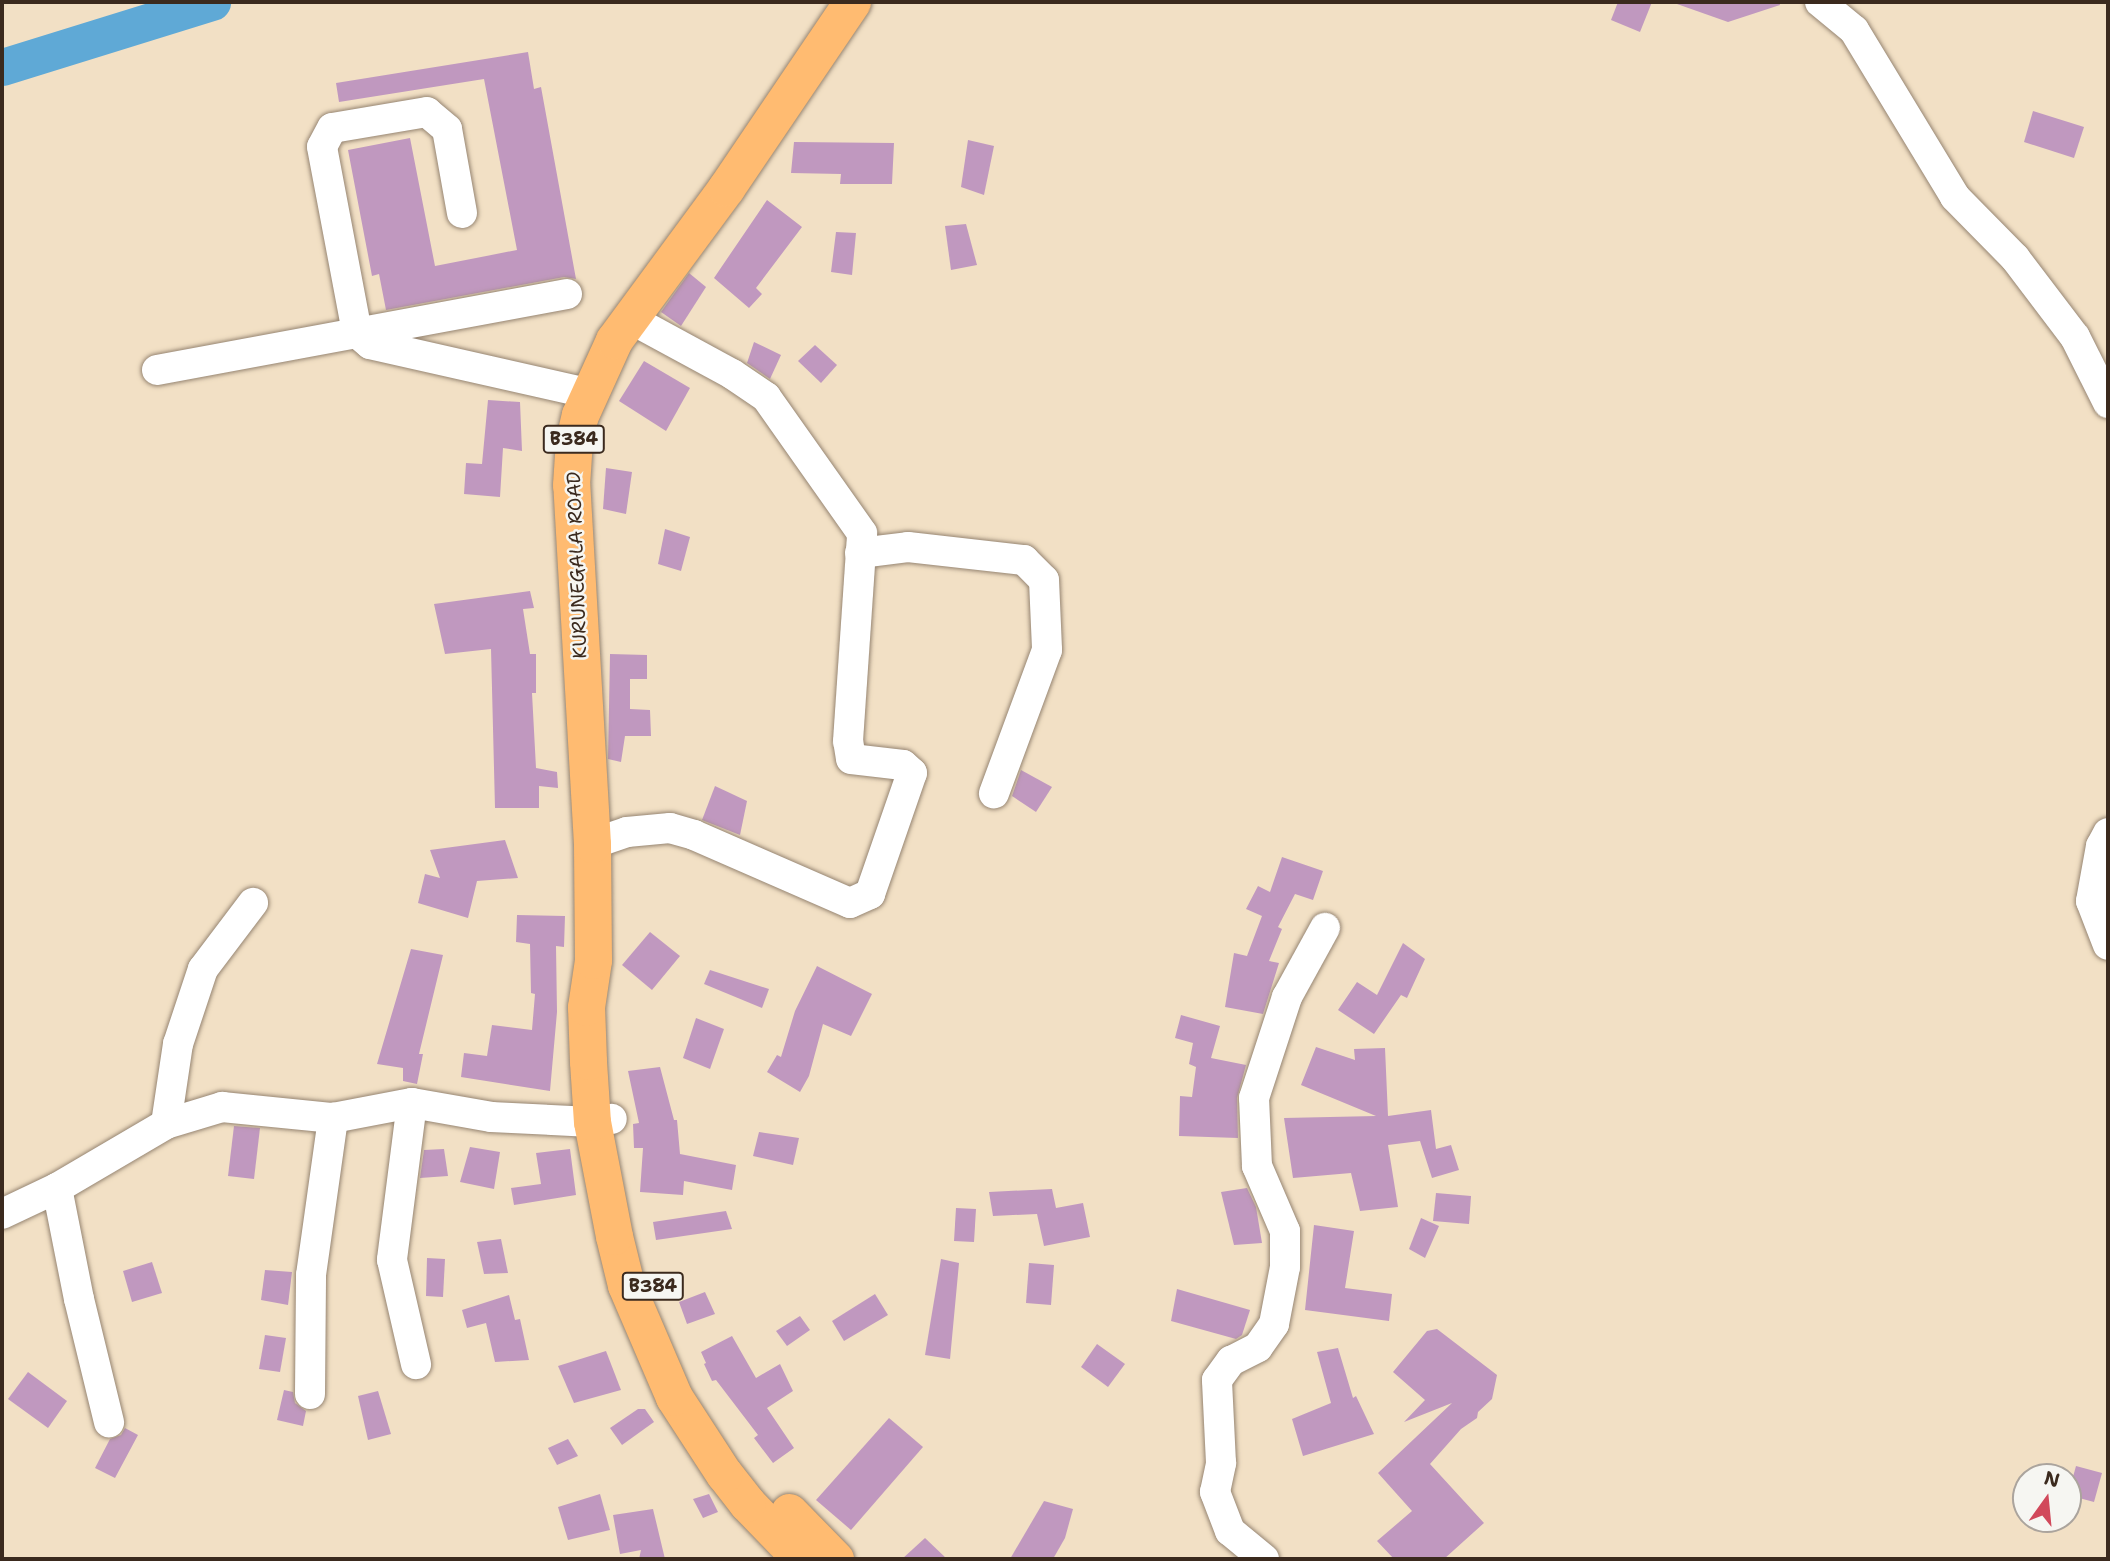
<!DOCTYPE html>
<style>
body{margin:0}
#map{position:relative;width:2110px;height:1561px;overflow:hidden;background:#f2e0c5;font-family:"Shantell Sans",sans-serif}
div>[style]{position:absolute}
.river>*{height:37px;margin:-18.5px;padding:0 18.5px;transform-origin:18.5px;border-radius:18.5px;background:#5fa9d6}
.building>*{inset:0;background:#c098bf}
.roads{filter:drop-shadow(0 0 2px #968572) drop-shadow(0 0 2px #968572)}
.minor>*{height:30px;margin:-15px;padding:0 15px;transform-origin:15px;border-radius:15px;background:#fff}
.major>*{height:37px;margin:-18.5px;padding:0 18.5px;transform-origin:18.5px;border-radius:18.5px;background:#ffbb71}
span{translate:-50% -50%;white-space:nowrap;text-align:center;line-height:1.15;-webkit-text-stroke:5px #f6f6f2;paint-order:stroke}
.shield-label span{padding:2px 5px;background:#f6f6f2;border:2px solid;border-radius:5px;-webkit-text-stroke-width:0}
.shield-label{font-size:18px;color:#3b2a1e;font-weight:700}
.street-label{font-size:19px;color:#3b2a1e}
.frame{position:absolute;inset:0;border:4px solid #3b2a1e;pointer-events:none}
.north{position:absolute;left:2012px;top:1463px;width:70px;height:70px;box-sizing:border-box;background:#f6f6f2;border:2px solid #aba49d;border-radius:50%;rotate:15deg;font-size:19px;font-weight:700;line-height:28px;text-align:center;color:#3b2a1e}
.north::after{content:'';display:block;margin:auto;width:24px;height:32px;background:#d1495b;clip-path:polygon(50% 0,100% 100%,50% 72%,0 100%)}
</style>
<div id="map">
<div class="river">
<i style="left:2px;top:67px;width:220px;rotate:-17.2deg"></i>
</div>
<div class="building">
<i style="clip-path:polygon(1618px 2px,1652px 2px,1640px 32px,1611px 20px)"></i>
<i style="clip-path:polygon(1677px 2px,1779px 2px,1780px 5px,1728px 22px,1677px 4px)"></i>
<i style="clip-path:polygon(528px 52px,534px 89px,541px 87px,576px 279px,564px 277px,386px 310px,379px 274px,372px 276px,348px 150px,410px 138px,435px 266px,517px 250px,484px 79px,339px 102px,336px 83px)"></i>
<i style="clip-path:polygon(2033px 111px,2084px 127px,2074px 158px,2024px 142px)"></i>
<i style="clip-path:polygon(968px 140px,994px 146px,984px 195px,961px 187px)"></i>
<i style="clip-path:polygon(794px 142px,894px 143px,892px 184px,840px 184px,841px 174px,791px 173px)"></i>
<i style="clip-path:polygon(767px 200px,802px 227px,756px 288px,762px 294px,749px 308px,714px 278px)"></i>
<i style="clip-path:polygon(966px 224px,977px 265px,951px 270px,945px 226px)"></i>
<i style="clip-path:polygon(836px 232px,856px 233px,852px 275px,831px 272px)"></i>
<i style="clip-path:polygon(689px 273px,706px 287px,681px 326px,661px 312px)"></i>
<i style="clip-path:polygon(754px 342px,781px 355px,770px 379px,747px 363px)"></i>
<i style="clip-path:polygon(815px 345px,837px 365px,821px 383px,798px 361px)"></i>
<i style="clip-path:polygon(644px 361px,690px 388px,666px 431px,619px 401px)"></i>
<i style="clip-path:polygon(488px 400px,520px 402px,522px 451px,503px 448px,500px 497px,464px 494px,466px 463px,482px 464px)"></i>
<i style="clip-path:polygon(606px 468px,632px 472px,626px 514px,603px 509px)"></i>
<i style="clip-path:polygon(665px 529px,690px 537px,681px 571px,658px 564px)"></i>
<i style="clip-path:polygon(530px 591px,534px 608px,523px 609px,530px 654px,536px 654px,536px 693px,532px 693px,536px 768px,557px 772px,558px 788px,539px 786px,539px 808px,495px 808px,491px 649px,445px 654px,434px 604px)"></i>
<i style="clip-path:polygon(610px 654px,647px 655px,647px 679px,630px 679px,630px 709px,650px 710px,651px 736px,625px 736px,621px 762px,608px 759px)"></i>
<i style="clip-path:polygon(1021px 770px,1052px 787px,1036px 812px,1012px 796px)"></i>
<i style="clip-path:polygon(715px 786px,747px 801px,740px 835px,702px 820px)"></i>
<i style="clip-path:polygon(505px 840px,518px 878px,477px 881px,468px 918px,418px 903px,425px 874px,440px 878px,430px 850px)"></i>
<i style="clip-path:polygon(1282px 857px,1323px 871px,1313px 900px,1295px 894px,1278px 927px,1282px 929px,1269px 961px,1279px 963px,1263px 1014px,1225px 1007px,1234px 953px,1247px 956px,1262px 916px,1246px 909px,1258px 886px,1270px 892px)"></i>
<i style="clip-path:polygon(517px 915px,565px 916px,564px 947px,556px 946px,557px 1012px,550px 1091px,461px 1077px,464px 1053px,487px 1056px,492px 1025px,532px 1030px,535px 994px,531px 993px,530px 944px,516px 942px)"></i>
<i style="clip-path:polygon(650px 932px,680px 956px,652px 990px,622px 965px)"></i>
<i style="clip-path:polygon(1403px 943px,1425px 959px,1407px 998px,1401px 995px,1374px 1034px,1338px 1010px,1357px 982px,1377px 995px)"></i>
<i style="clip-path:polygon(411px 949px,443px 955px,419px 1054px,423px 1054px,417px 1084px,403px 1081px,403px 1068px,377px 1064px)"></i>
<i style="clip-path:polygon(817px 966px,872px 994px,851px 1036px,823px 1024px,809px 1076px,800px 1092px,767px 1072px,777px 1055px,781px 1057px,795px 1011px)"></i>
<i style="clip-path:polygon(710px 970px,769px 989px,762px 1008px,704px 984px)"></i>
<i style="clip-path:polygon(1181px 1015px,1220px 1026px,1211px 1058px,1246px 1065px,1237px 1098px,1238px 1138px,1179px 1136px,1180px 1096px,1192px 1097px,1196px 1067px,1189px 1064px,1193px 1043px,1175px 1038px)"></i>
<i style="clip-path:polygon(696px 1018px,724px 1029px,710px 1069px,683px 1058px)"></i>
<i style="clip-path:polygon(1316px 1047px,1355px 1060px,1354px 1049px,1385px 1048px,1388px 1116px,1431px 1110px,1436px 1149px,1451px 1145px,1459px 1170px,1432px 1178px,1420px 1141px,1388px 1145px,1398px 1207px,1360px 1211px,1351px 1173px,1293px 1178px,1284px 1118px,1376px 1116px,1301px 1085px)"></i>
<i style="clip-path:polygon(660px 1067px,674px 1120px,677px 1120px,680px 1154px,736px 1165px,732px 1190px,684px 1181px,683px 1195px,640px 1192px,643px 1148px,634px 1148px,633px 1124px,639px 1123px,628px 1071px)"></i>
<i style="clip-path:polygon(234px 1126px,260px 1128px,254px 1179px,228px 1176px)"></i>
<i style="clip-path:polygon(759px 1132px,799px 1138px,793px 1165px,753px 1156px)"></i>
<i style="clip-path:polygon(470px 1147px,500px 1152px,494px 1189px,460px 1182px)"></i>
<i style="clip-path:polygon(444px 1149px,448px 1176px,420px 1178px,424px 1150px)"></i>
<i style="clip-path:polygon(570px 1149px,576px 1195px,514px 1205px,511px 1188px,541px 1184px,536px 1153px)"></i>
<i style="clip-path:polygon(1247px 1188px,1256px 1207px,1262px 1243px,1234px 1245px,1221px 1192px)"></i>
<i style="clip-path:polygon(1052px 1189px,1056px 1208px,1083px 1203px,1090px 1237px,1044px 1246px,1037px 1214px,993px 1216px,989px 1192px)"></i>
<i style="clip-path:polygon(1436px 1193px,1471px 1196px,1469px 1224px,1433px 1221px)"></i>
<i style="clip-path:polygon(956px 1208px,976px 1209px,974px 1242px,954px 1241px)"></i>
<i style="clip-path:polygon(726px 1211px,732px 1229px,656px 1240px,653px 1222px)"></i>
<i style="clip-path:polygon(1421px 1218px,1439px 1226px,1425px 1258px,1409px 1249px)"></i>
<i style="clip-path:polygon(1314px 1225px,1354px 1231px,1345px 1288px,1392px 1294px,1389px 1321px,1305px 1310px)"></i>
<i style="clip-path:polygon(501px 1239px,508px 1273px,484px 1274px,477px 1242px)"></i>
<i style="clip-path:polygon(427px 1258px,445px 1259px,443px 1297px,426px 1296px)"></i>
<i style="clip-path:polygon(941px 1259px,959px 1263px,950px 1359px,925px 1355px)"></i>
<i style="clip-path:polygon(152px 1262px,162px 1293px,132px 1302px,123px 1271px)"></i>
<i style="clip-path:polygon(1029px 1263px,1054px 1265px,1051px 1305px,1026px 1303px)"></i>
<i style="clip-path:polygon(265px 1270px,292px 1272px,288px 1305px,261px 1300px)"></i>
<i style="clip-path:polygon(1177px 1289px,1250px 1310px,1242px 1335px,1236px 1339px,1171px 1321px)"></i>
<i style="clip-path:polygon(705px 1292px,715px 1314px,687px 1324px,679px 1302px)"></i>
<i style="clip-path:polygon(875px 1294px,888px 1315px,844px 1341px,832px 1321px)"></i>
<i style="clip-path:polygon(509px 1295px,515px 1320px,520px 1319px,529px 1360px,495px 1362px,486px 1323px,467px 1328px,462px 1310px)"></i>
<i style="clip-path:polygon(800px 1316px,810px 1330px,787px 1346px,776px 1331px)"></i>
<i style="clip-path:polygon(1437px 1329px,1497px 1375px,1492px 1399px,1478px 1412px,1477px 1418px,1461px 1429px,1430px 1464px,1484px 1523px,1444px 1559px,1394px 1559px,1377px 1541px,1412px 1511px,1378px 1473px,1452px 1403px,1404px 1422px,1425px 1400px,1393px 1372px,1427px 1331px)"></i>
<i style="clip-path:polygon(265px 1335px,286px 1338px,280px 1372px,259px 1369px)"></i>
<i style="clip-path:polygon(732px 1336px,756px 1378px,780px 1364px,793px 1391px,767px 1408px,794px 1448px,773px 1463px,754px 1438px,758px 1435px,716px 1380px,712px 1381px,704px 1364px,706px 1363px,701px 1352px)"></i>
<i style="clip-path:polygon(1097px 1344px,1125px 1364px,1108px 1387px,1081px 1367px)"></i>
<i style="clip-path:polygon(1338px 1348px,1353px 1398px,1356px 1396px,1374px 1434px,1303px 1456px,1292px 1419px,1331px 1403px,1317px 1352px)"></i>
<i style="clip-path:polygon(606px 1351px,621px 1390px,574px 1403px,558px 1366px)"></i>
<i style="clip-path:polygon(28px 1372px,67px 1401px,48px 1428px,8px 1399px)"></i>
<i style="clip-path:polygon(284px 1390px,293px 1392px,295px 1403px,306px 1411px,303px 1426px,277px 1420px)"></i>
<i style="clip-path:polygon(378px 1391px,391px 1434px,368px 1440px,358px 1396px)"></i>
<i style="clip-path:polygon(638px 1409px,645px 1409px,654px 1422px,622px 1445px,610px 1428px)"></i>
<i style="clip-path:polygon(889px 1418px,923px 1447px,851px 1530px,816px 1500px)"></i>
<i style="clip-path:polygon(125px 1428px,138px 1435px,115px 1478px,95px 1468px,110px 1439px,121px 1435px)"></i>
<i style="clip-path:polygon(568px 1439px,578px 1456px,557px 1465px,548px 1448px)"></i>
<i style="clip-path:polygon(2076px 1466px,2102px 1473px,2094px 1502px,2068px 1495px)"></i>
<i style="clip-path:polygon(600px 1494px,610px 1530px,568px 1540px,558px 1507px)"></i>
<i style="clip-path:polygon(709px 1494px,718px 1512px,703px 1518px,693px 1499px)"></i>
<i style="clip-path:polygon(1044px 1501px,1073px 1509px,1065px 1538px,1053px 1559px,1010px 1559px)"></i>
<i style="clip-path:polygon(653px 1509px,665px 1559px,639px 1559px,641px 1550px,620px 1554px,613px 1515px)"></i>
<i style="clip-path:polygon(925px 1538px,947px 1559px,902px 1559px)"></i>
</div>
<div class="roads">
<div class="minor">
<i style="left:1820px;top:2px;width:44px;rotate:39.5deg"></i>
<i style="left:1854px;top:30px;width:195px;rotate:58.8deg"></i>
<i style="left:1955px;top:197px;width:86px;rotate:45.5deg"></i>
<i style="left:2015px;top:258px;width:99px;rotate:52.8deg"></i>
<i style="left:2075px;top:337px;width:74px;rotate:63.4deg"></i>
<i style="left:462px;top:213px;width:85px;rotate:-100.1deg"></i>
<i style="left:447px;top:129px;width:26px;rotate:-140deg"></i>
<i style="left:427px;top:112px;width:96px;rotate:170.4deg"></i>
<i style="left:332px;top:128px;width:21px;rotate:118deg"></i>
<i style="left:322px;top:147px;width:189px;rotate:79.3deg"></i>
<i style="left:357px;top:333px;width:17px;rotate:40deg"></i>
<i style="left:370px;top:344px;width:223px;rotate:12.7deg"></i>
<i style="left:157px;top:370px;width:417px;rotate:-10.5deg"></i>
<i style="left:860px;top:553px;width:48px;rotate:-7.1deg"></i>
<i style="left:908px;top:547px;width:117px;rotate:6.4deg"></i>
<i style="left:1024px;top:560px;width:28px;rotate:45deg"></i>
<i style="left:1044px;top:580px;width:70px;rotate:87.5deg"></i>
<i style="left:1047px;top:650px;width:153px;rotate:110.3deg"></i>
<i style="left:2108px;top:833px;width:15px;rotate:118deg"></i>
<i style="left:2101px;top:846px;width:56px;rotate:100.3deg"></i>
<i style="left:2091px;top:901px;width:47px;rotate:68.9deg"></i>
<i style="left:592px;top:844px;width:37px;rotate:-19deg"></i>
<i style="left:627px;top:832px;width:43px;rotate:-5.3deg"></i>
<i style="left:670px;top:828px;width:25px;rotate:16deg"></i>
<i style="left:694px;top:835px;width:170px;rotate:23.6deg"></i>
<i style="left:850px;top:903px;width:22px;rotate:-24deg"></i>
<i style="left:870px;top:894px;width:128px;rotate:-70.9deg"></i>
<i style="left:912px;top:773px;width:12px;rotate:-138deg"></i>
<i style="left:903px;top:765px;width:52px;rotate:-173.4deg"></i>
<i style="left:851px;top:759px;width:18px;rotate:-99deg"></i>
<i style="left:848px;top:741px;width:208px;rotate:-86.1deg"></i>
<i style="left:862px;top:533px;width:166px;rotate:-125.2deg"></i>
<i style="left:766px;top:397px;width:41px;rotate:-145.9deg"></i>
<i style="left:732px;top:374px;width:117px;rotate:-151.5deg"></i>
<i style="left:412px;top:1103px;width:158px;rotate:97.3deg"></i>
<i style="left:392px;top:1260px;width:107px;rotate:77deg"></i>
<i style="left:166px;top:1124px;width:81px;rotate:-81.5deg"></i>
<i style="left:178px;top:1044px;width:79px;rotate:-71.6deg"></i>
<i style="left:203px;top:969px;width:83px;rotate:-52.9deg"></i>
<i style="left:57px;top:1188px;width:113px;rotate:78.8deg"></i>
<i style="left:79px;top:1299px;width:127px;rotate:76.3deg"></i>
<i style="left:2px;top:1214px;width:61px;rotate:-25.3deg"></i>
<i style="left:57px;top:1188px;width:126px;rotate:-30.4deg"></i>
<i style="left:166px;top:1124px;width:59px;rotate:-16.9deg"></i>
<i style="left:222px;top:1107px;width:112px;rotate:5.7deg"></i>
<i style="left:333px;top:1118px;width:80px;rotate:-10.8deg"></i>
<i style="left:412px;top:1103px;width:80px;rotate:10deg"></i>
<i style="left:491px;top:1117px;width:101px;rotate:2.8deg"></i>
<i style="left:592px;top:1122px;width:20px;rotate:-9deg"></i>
<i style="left:310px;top:1394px;width:119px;rotate:-89.5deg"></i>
<i style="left:311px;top:1275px;width:159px;rotate:-82deg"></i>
<i style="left:1264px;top:1559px;width:44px;rotate:-140.5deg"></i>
<i style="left:1230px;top:1531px;width:42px;rotate:-111deg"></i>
<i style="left:1215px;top:1492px;width:30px;rotate:-78deg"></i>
<i style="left:1221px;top:1463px;width:83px;rotate:-92.8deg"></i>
<i style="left:1217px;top:1380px;width:24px;rotate:-54deg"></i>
<i style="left:1231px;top:1361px;width:30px;rotate:-27deg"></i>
<i style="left:1258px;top:1347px;width:28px;rotate:-55deg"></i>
<i style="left:1274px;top:1324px;width:58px;rotate:-79.1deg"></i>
<i style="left:1285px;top:1267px;width:36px;rotate:-90deg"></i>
<i style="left:1285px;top:1231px;width:71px;rotate:-113.3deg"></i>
<i style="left:1257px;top:1166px;width:68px;rotate:-92.5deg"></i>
<i style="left:1254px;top:1098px;width:106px;rotate:-71.9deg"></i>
<i style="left:1287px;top:997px;width:79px;rotate:-61.2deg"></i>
</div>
<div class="major">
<i style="left:789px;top:1512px;width:66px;rotate:45.6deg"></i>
<i style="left:801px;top:1559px;width:78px;rotate:-134deg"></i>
<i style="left:747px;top:1503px;width:37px;rotate:-128deg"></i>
<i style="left:724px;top:1474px;width:92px;rotate:-123deg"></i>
<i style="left:674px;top:1397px;width:122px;rotate:-113.2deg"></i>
<i style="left:626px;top:1285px;width:50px;rotate:-103.8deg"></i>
<i style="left:614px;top:1236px;width:116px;rotate:-100.9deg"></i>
<i style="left:592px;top:1122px;width:61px;rotate:-93.8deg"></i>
<i style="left:588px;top:1061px;width:54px;rotate:-92.1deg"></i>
<i style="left:586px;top:1007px;width:48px;rotate:-81.5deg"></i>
<i style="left:593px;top:960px;width:116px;rotate:-90.5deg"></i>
<i style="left:592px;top:844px;width:360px;rotate:-93.3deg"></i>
<i style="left:571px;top:485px;width:45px;rotate:-86.2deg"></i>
<i style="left:574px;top:440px;width:26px;rotate:-77deg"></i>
<i style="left:580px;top:415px;width:82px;rotate:-65.6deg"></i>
<i style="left:614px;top:340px;width:189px;rotate:-53.6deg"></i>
<i style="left:726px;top:188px;width:225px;rotate:-55.9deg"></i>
</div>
</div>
<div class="shield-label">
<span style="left:574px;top:439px">B384</span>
<span style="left:653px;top:1286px">B384</span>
</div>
<div class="street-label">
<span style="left:577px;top:565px;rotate:-92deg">KURUNEGALA ROAD</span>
</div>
<div class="frame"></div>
<div class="north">N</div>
</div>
